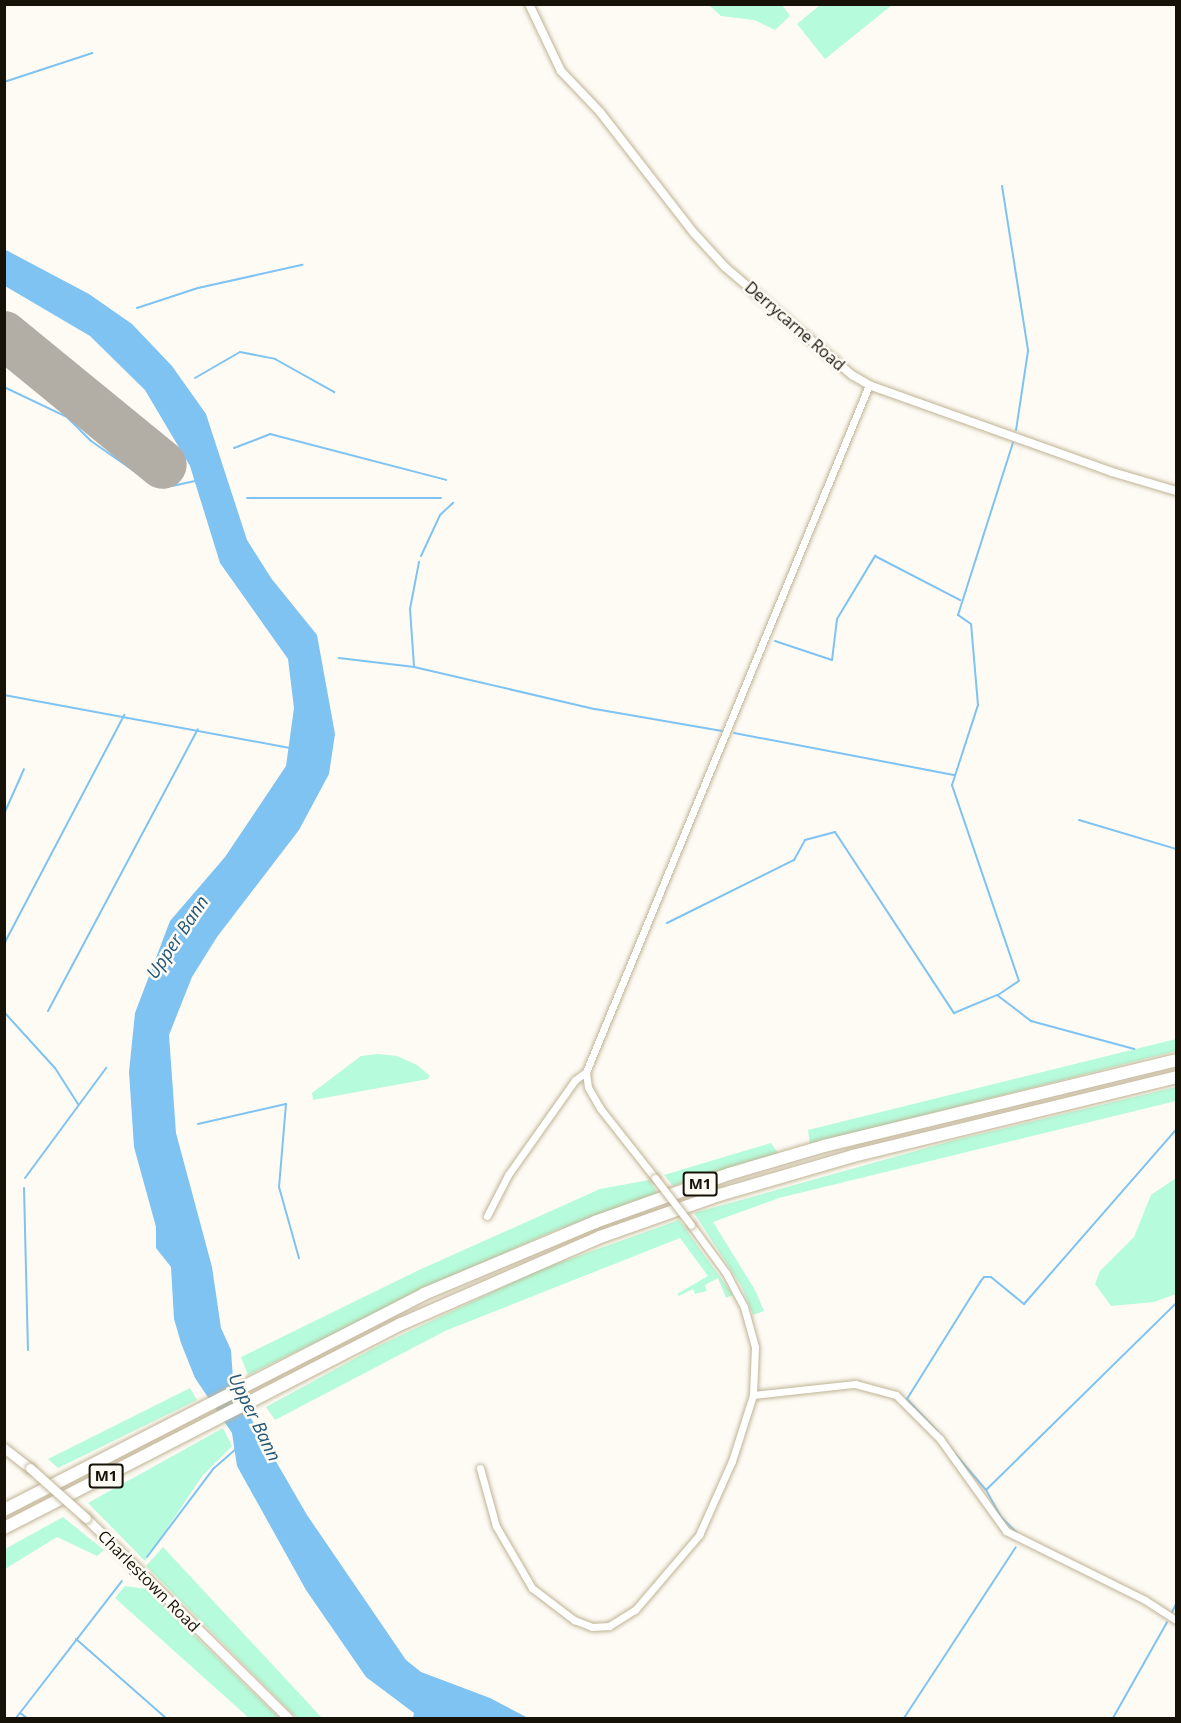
<!DOCTYPE html>
<style>
body{margin:0}
#map{position:relative;width:1181px;height:1723px;overflow:hidden;background:#fefbf5;font-family:"Open Sans",sans-serif}
div>[style]{position:absolute}
.green>*{inset:0;background:#b6fbdb}
.water>*{inset:0;background:#7ec3f2}
.stream>*{height:2px;margin:-1px;padding:0 1px;transform-origin:1px;border-radius:1px;background:#7ec3f2}
.runway>*{height:48px;margin:-24px;padding:0 24px;transform-origin:24px;border-radius:24px;background:#b2aea6}
.roads{filter:drop-shadow(0 0 2px #bfb393) drop-shadow(0 0 2px #bfb393)}
.minor>*{height:7px;margin:-3.5px;padding:0 3.5px;transform-origin:3.5px;border-radius:3.5px;background:#fff}
.tertiary>*{height:8px;margin:-4px;padding:0 4px;transform-origin:4px;border-radius:4px;background:#fff}
.secondary>*{height:9px;margin:-4.5px;padding:0 4.5px;transform-origin:4.5px;border-radius:4.5px;background:#fff}
.motorway>*{height:12px;margin:-6px;padding:0 6px;transform-origin:6px;border-radius:6px;background:#fff}
.bridges{filter:drop-shadow(0 0 2px #bfb393) drop-shadow(0 0 2px #bfb393)}
.minor-bridge>*{height:7px;margin:-3.5px;padding:0 3.5px;transform-origin:3.5px;border-radius:3.5px;background:#fff}
.secondary-bridge>*{height:9px;margin:-4.5px;padding:0 4.5px;transform-origin:4.5px;border-radius:4.5px;background:#fff}
span{translate:-50% -50%;white-space:nowrap;text-align:center;line-height:1.15;-webkit-text-stroke:5px #fefbf5;paint-order:stroke}
.shield-label span{padding:2px 4px;background:#fefbf5;border:2px solid;border-radius:4px;-webkit-text-stroke-width:0}
.shield-label{font-size:15px;color:#171207;font-weight:700}
.street-label{font-size:16px;color:#171207}
.water-label{font-size:18px;color:#245778;font-style:italic}
.frame{position:absolute;inset:0;border:6px solid #171207;pointer-events:none}
</style>
<div id="map">
<div class="green">
<i style="clip-path:polygon(709px 5px,782px 5px,790px 16px,775px 30px,754px 20px,721px 16px)"></i>
<i style="clip-path:polygon(820px 5px,892px 5px,825px 59px,797px 24px)"></i>
<i style="clip-path:polygon(1176px 1039px,1176px 1051px,810px 1144px,808px 1130px)"></i>
<i style="clip-path:polygon(378px 1054px,397px 1056px,417px 1065px,430px 1076px,428px 1079px,313px 1100px,312px 1093px,361px 1056px)"></i>
<i style="clip-path:polygon(1176px 1087px,1176px 1101px,779px 1198px,713px 1222px,755px 1290px,764px 1311px,753px 1315px,742px 1287px,694px 1213px,955px 1140px)"></i>
<i style="clip-path:polygon(771px 1143px,778px 1153px,673px 1186px,664px 1175px)"></i>
<i style="clip-path:polygon(1176px 1178px,1176px 1294px,1154px 1302px,1111px 1306px,1095px 1284px,1100px 1271px,1134px 1237px,1151px 1195px)"></i>
<i style="clip-path:polygon(649px 1180px,658px 1194px,554px 1231px,459px 1273px,248px 1375px,241px 1357px,419px 1270px,600px 1189px)"></i>
<i style="clip-path:polygon(679px 1220px,733px 1295px,726px 1298px,718px 1278px,705px 1285px,707px 1291px,695px 1294px,693px 1289px,679px 1296px,677px 1294px,708px 1276px,680px 1238px,445px 1331px,275px 1420px,266px 1407px,376px 1347px,539px 1270px)"></i>
<i style="clip-path:polygon(190px 1388px,197px 1400px,58px 1468px,48px 1459px)"></i>
<i style="clip-path:polygon(223px 1428px,232px 1446px,203px 1475px,145px 1561px,88px 1503px)"></i>
<i style="clip-path:polygon(63px 1517px,104px 1550px,97px 1556px,57px 1537px,5px 1569px,5px 1549px)"></i>
<i style="clip-path:polygon(163px 1547px,322px 1718px,297px 1718px,146px 1566px)"></i>
<i style="clip-path:polygon(125px 1586px,147px 1589px,279px 1718px,249px 1718px,115px 1598px)"></i>
</div>
<div class="water">
<i style="clip-path:polygon(4px 249px,89px 294px,132px 324px,172px 366px,206px 414px,247px 540px,271px 578px,317px 635px,335px 734px,329px 774px,299px 830px,217px 937px,192px 977px,169px 1035px,176px 1133px,212px 1267px,221px 1328px,231px 1350px,233px 1379px,249px 1415px,307px 1515px,406px 1660px,421px 1672px,490px 1698px,528px 1718px,413px 1718px,414px 1713px,366px 1677px,306px 1590px,237px 1466px,232px 1433px,195px 1378px,181px 1343px,174px 1319px,171px 1267px,156px 1248px,156px 1227px,134px 1147px,129px 1072px,135px 1013px,170px 921px,225px 857px,286px 766px,294px 708px,288px 659px,220px 563px,190px 466px,145px 390px,90px 336px,5px 286px)"></i>
</div>
<div class="stream">
<i style="left:4px;top:82px;width:93px;rotate:-18.2deg"></i>
<i style="left:1002px;top:186px;width:167px;rotate:81deg"></i>
<i style="left:1028px;top:351px;width:80px;rotate:98.6deg"></i>
<i style="left:137px;top:308px;width:64px;rotate:-18.2deg"></i>
<i style="left:198px;top:288px;width:107px;rotate:-12.5deg"></i>
<i style="left:195px;top:378px;width:52px;rotate:-30deg"></i>
<i style="left:240px;top:352px;width:36px;rotate:11deg"></i>
<i style="left:275px;top:359px;width:68px;rotate:29.2deg"></i>
<i style="left:4px;top:387px;width:70px;rotate:25.5deg"></i>
<i style="left:67px;top:417px;width:34px;rotate:45deg"></i>
<i style="left:91px;top:441px;width:72px;rotate:34.8deg"></i>
<i style="left:150px;top:482px;width:22px;rotate:10deg"></i>
<i style="left:172px;top:486px;width:25px;rotate:-12deg"></i>
<i style="left:234px;top:448px;width:39px;rotate:-21deg"></i>
<i style="left:270px;top:434px;width:182px;rotate:14.6deg"></i>
<i style="left:247px;top:498px;width:194px"></i>
<i style="left:421px;top:556px;width:45px;rotate:-65.1deg"></i>
<i style="left:440px;top:515px;width:18px;rotate:-43deg"></i>
<i style="left:775px;top:641px;width:60px;rotate:18.4deg"></i>
<i style="left:832px;top:660px;width:41px;rotate:-83deg"></i>
<i style="left:837px;top:619px;width:74px;rotate:-58.9deg"></i>
<i style="left:875px;top:556px;width:96px;rotate:27.4deg"></i>
<i style="left:339px;top:658px;width:76px;rotate:6.8deg"></i>
<i style="left:414px;top:667px;width:186px;rotate:13.1deg"></i>
<i style="left:595px;top:709px;width:129px;rotate:9.8deg"></i>
<i style="left:414px;top:666px;width:57px;rotate:-94deg"></i>
<i style="left:410px;top:609px;width:48px;rotate:-79.2deg"></i>
<i style="left:4px;top:695px;width:292px;rotate:10.5deg"></i>
<i style="left:734px;top:733px;width:225px;rotate:10.8deg"></i>
<i style="left:4px;top:814px;width:49px;rotate:-66deg"></i>
<i style="left:1079px;top:820px;width:101px;rotate:16.6deg"></i>
<i style="left:667px;top:923px;width:142px;rotate:-26.4deg"></i>
<i style="left:794px;top:860px;width:23px;rotate:-61deg"></i>
<i style="left:805px;top:840px;width:31px;rotate:-15deg"></i>
<i style="left:835px;top:832px;width:217px;rotate:56.7deg"></i>
<i style="left:954px;top:1013px;width:47px;rotate:-22.7deg"></i>
<i style="left:997px;top:995px;width:43px;rotate:37.4deg"></i>
<i style="left:1031px;top:1021px;width:107px;rotate:15.2deg"></i>
<i style="left:4px;top:944px;width:259px;rotate:-62.3deg"></i>
<i style="left:998px;top:995px;width:25px;rotate:-34deg"></i>
<i style="left:1019px;top:981px;width:207px;rotate:-108.9deg"></i>
<i style="left:952px;top:785px;width:84px;rotate:-72deg"></i>
<i style="left:978px;top:705px;width:81px;rotate:-94.9deg"></i>
<i style="left:971px;top:624px;width:16px;rotate:-145deg"></i>
<i style="left:958px;top:615px;width:181px;rotate:-72.3deg"></i>
<i style="left:48px;top:1011px;width:319px;rotate:-62deg"></i>
<i style="left:4px;top:1012px;width:76px;rotate:47.7deg"></i>
<i style="left:55px;top:1068px;width:43px;rotate:57.4deg"></i>
<i style="left:198px;top:1124px;width:90px;rotate:-12.8deg"></i>
<i style="left:286px;top:1104px;width:83px;rotate:94.8deg"></i>
<i style="left:279px;top:1187px;width:74px;rotate:74.3deg"></i>
<i style="left:25px;top:1178px;width:137px;rotate:-53.6deg"></i>
<i style="left:24px;top:1188px;width:162px;rotate:88.6deg"></i>
<i style="left:938px;top:1432px;width:45px;rotate:-133.2deg"></i>
<i style="left:907px;top:1399px;width:138px;rotate:-58deg"></i>
<i style="left:980px;top:1282px;width:6px;rotate:-51deg"></i>
<i style="left:984px;top:1277px;width:7px"></i>
<i style="left:991px;top:1277px;width:43px;rotate:39.3deg"></i>
<i style="left:1024px;top:1304px;width:231px;rotate:-48.9deg"></i>
<i style="left:950px;top:1448px;width:55px;rotate:49.4deg"></i>
<i style="left:1017px;top:1533px;width:23px;rotate:-135deg"></i>
<i style="left:1001px;top:1517px;width:31px;rotate:-119deg"></i>
<i style="left:986px;top:1490px;width:267px;rotate:-44.5deg"></i>
<i style="left:147px;top:1557px;width:110px;rotate:-53.1deg"></i>
<i style="left:213px;top:1469px;width:30px;rotate:-41deg"></i>
<i style="left:130px;top:1574px;width:2px;rotate:-63deg"></i>
<i style="left:1172px;top:1612px;width:9px;rotate:-63deg"></i>
<i style="left:76px;top:1639px;width:120px;rotate:41.3deg"></i>
<i style="left:20px;top:1713px;width:9px;rotate:36deg"></i>
<i style="left:16px;top:1718px;width:173px;rotate:-52.3deg"></i>
<i style="left:904px;top:1718px;width:204px;rotate:-56.8deg"></i>
<i style="left:1113px;top:1718px;width:110px;rotate:-60.6deg"></i>
</div>
<div class="runway">
<i style="left:4px;top:335px;width:205px;rotate:39.3deg"></i>
</div>
<div class="roads">
<div class="minor">
<i style="left:655px;top:1178px;width:89px;rotate:-128.2deg"></i>
<i style="left:600px;top:1108px;width:24px;rotate:-120deg"></i>
<i style="left:588px;top:1087px;width:15px;rotate:-98deg"></i>
<i style="left:586px;top:1072px;width:743px;rotate:-67.61deg"></i>
<i style="left:487px;top:1216px;width:46px;rotate:-62.9deg"></i>
<i style="left:508px;top:1175px;width:116px;rotate:-54.8deg"></i>
<i style="left:575px;top:1080px;width:14px;rotate:-36deg"></i>
<i style="left:691px;top:1225px;width:59px;rotate:53.9deg"></i>
<i style="left:726px;top:1273px;width:38px;rotate:62deg"></i>
<i style="left:744px;top:1307px;width:41px;rotate:74.6deg"></i>
<i style="left:755px;top:1347px;width:48px;rotate:92.4deg"></i>
<i style="left:753px;top:1395px;width:103px;rotate:-6.2deg"></i>
<i style="left:855px;top:1384px;width:42px;rotate:15deg"></i>
<i style="left:896px;top:1395px;width:62px;rotate:45deg"></i>
<i style="left:940px;top:1439px;width:113px;rotate:54.3deg"></i>
<i style="left:1006px;top:1531px;width:155px;rotate:26.4deg"></i>
<i style="left:1145px;top:1600px;width:37px;rotate:33deg"></i>
<i style="left:480px;top:1468px;width:60px;rotate:74.6deg"></i>
<i style="left:496px;top:1526px;width:72px;rotate:59.9deg"></i>
<i style="left:532px;top:1588px;width:53px;rotate:37.3deg"></i>
<i style="left:574px;top:1620px;width:19px;rotate:21deg"></i>
<i style="left:592px;top:1627px;width:17px;rotate:-3deg"></i>
<i style="left:609px;top:1626px;width:31px;rotate:-32deg"></i>
<i style="left:635px;top:1610px;width:99px;rotate:-49.5deg"></i>
<i style="left:699px;top:1535px;width:81px;rotate:-66deg"></i>
<i style="left:732px;top:1461px;width:69px;rotate:-72.3deg"></i>
</div>
<div class="tertiary">
<i style="left:529px;top:4px;width:74px;rotate:64.5deg"></i>
<i style="left:561px;top:71px;width:57px;rotate:46.4deg"></i>
<i style="left:600px;top:112px;width:153px;rotate:52.2deg"></i>
<i style="left:694px;top:233px;width:46px;rotate:47.6deg"></i>
<i style="left:725px;top:267px;width:167px;rotate:40.4deg"></i>
<i style="left:852px;top:375px;width:20px;rotate:30deg"></i>
<i style="left:869px;top:385px;width:258px;rotate:19.7deg"></i>
<i style="left:1112px;top:472px;width:67px;rotate:16.5deg"></i>
</div>
<div class="secondary">
<i style="left:4px;top:1448px;width:33px;rotate:38deg"></i>
<i style="left:86px;top:1518px;width:284px;rotate:44.7deg"></i>
</div>
<div class="motorway">
<i style="left:4px;top:1510px;width:472px;rotate:-27.2deg"></i>
<i style="left:424px;top:1294px;width:186px;rotate:-22.8deg"></i>
<i style="left:595px;top:1222px;width:142px;rotate:-19.7deg"></i>
<i style="left:729px;top:1174px;width:99px;rotate:-16.4deg"></i>
<i style="left:824px;top:1146px;width:362px;rotate:-13.7deg"></i>
<i style="left:4px;top:1528px;width:446px;rotate:-27.2deg"></i>
<i style="left:401px;top:1324px;width:217px;rotate:-23.6deg"></i>
<i style="left:600px;top:1237px;width:126px;rotate:-19.4deg"></i>
<i style="left:719px;top:1195px;width:140px;rotate:-16.2deg"></i>
<i style="left:853px;top:1156px;width:333px;rotate:-13.7deg"></i>
</div>
</div>
<div class="bridges">
<div class="minor-bridge">
<i style="left:655px;top:1178px;width:59px;rotate:52.5deg"></i>
</div>
<div class="secondary-bridge">
<i style="left:30px;top:1468px;width:75px;rotate:41.8deg"></i>
</div>
</div>
<div class="shield-label">
<span style="left:700px;top:1184px">M1</span>
<span style="left:106px;top:1476px">M1</span>
</div>
<div class="street-label">
<span style="left:795px;top:326px;rotate:41deg">Derrycarne Road</span>
<span style="left:149px;top:1581px;rotate:45deg">Charlestown Road</span>
</div>
<div class="water-label">
<span style="left:177px;top:937px;rotate:-56deg">Upper Bann</span>
<span style="left:255px;top:1417px;rotate:64deg">Upper Bann</span>
</div>
<div class="frame"></div>
</div>
